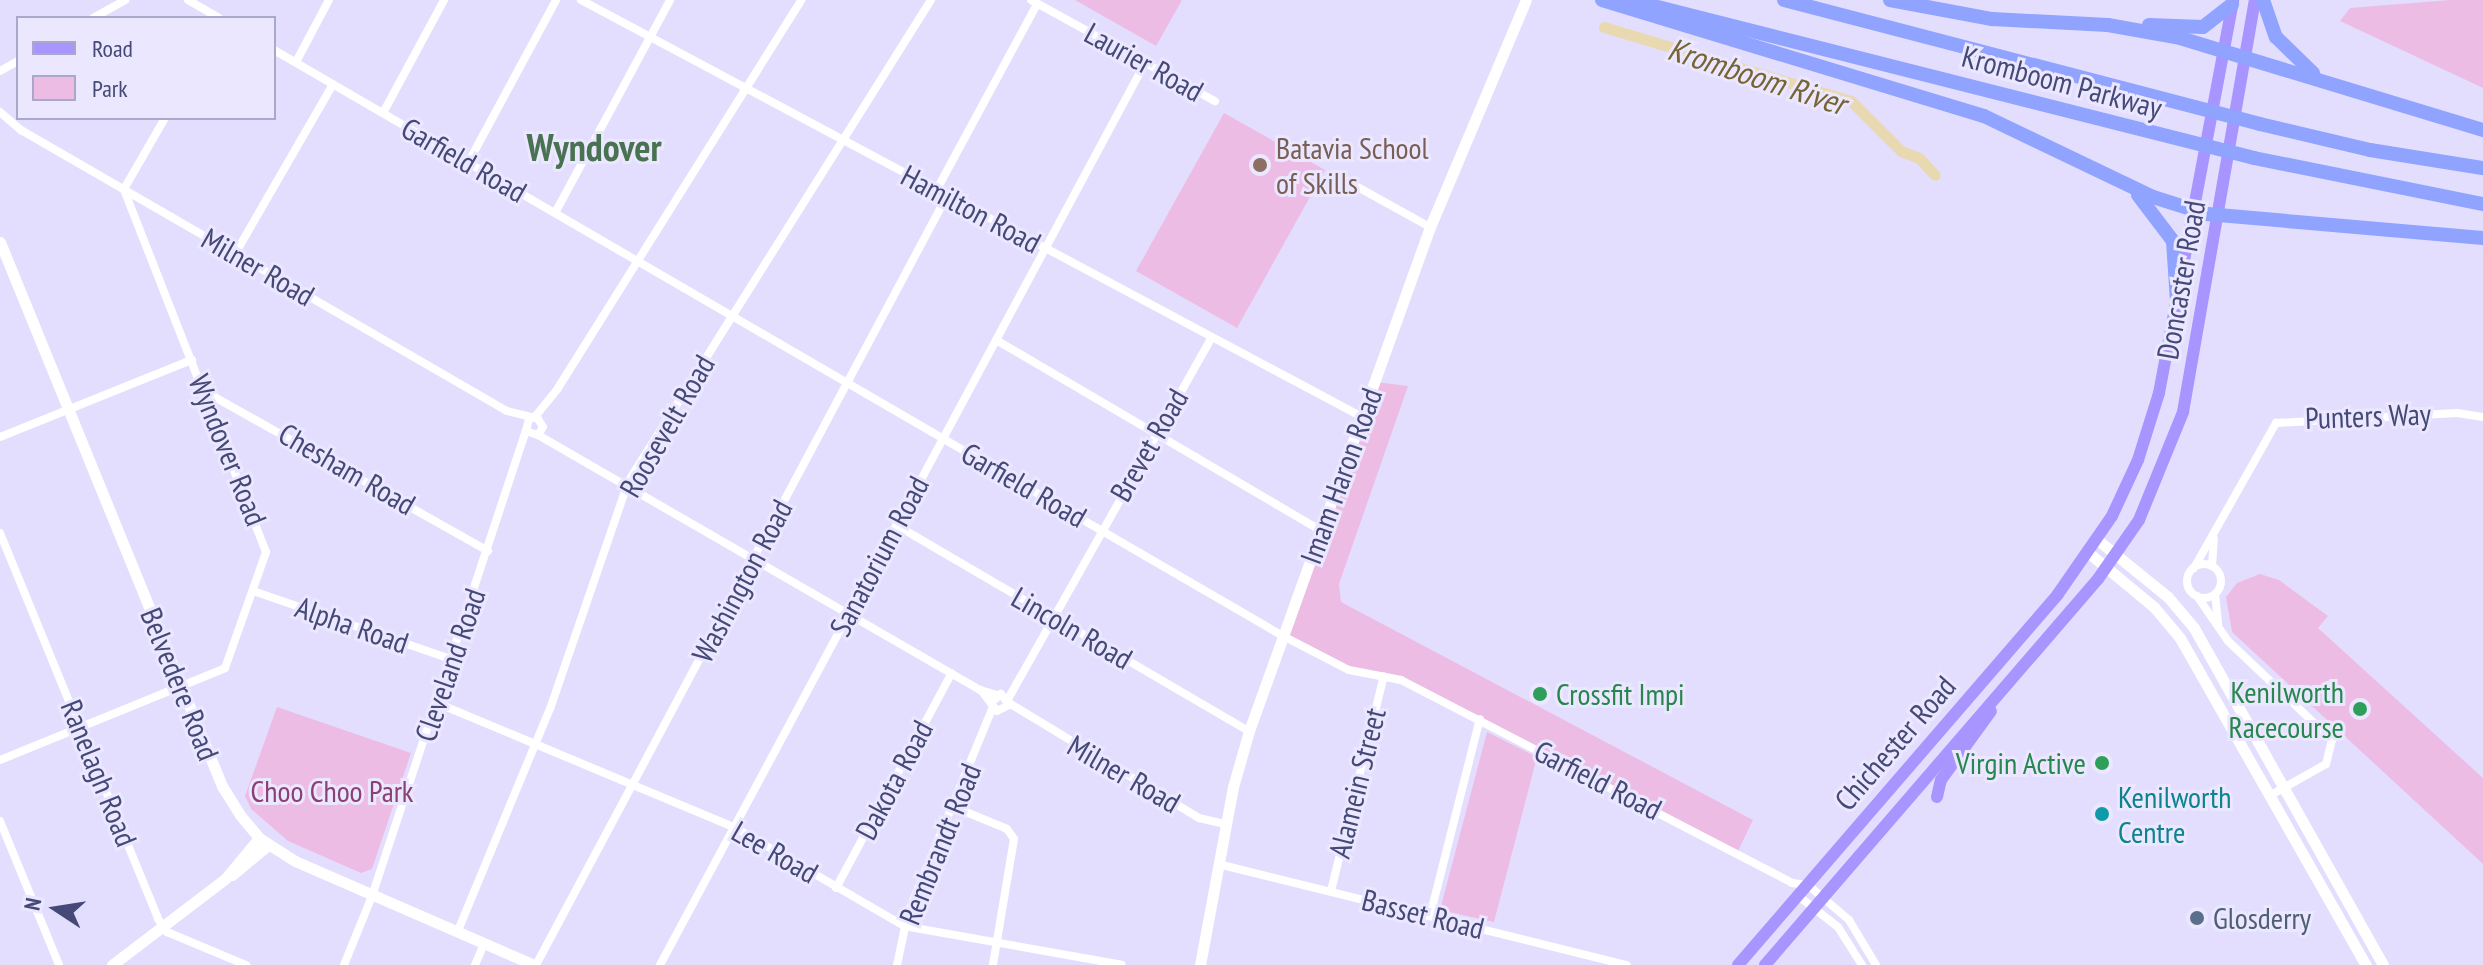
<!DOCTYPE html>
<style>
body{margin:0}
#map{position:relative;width:2483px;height:965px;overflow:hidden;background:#e4defe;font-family:"PT Sans Narrow",sans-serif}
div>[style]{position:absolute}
.green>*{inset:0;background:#edbce5}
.canal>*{height:11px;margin:-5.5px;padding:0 5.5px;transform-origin:5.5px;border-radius:5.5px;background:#e9d9b1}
.street>*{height:8px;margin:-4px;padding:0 4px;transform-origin:4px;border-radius:4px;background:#fff}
.street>.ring{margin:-4px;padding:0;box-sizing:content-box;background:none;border:8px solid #fff;border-radius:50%}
.secondary>*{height:11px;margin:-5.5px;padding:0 5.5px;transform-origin:5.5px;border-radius:5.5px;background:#fff}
.primary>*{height:12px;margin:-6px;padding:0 6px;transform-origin:6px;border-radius:6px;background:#a895ff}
.highway>*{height:14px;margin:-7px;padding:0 7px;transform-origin:7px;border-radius:7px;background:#8fa3ff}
.dots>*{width:22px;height:22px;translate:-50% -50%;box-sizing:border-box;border:4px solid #ebe7ff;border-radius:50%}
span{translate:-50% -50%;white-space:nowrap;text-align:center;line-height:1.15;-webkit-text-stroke:6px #ebe7ff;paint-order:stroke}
.street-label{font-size:30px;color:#444977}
.education-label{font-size:30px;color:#785e54}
.left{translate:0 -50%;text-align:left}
.leisure-label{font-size:30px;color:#27864d}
.right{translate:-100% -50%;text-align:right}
.park-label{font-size:30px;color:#8a4077}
.culture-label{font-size:30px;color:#0d838f}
.service-label{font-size:30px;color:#4e5e75}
.water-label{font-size:32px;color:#776434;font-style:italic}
.district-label{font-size:38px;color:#487251;font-weight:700}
.legend{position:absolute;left:16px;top:16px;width:260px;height:104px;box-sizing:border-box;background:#ebe7ff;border:2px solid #a8a8c9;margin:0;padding:10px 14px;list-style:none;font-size:24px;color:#444977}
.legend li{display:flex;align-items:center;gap:16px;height:40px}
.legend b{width:40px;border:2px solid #a8a8c9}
.north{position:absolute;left:16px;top:869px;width:80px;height:80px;-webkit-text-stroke:6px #ebe7ff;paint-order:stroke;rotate:282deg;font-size:22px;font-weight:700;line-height:32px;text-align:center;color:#444977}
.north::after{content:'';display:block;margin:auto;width:28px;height:36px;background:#444977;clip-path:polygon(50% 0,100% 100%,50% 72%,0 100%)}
</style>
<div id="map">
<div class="green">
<i style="clip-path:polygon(1075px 0,1182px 0,1156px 46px)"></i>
<i style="clip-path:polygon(2450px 0,2483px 0,2483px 88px,2340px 21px,2350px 8px)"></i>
<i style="clip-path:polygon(1224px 113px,1325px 170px,1237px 328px,1136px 271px)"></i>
<i style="clip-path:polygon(1376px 382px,1408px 386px,1339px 584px,1341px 602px,1753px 820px,1738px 851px,1401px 680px,1359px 673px,1283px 636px)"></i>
<i style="clip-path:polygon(2260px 574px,2279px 580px,2328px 616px,2318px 628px,2483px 778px,2483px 864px,2232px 632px,2226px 597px,2237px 583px)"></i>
<i style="clip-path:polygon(277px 707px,411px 753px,372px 869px,361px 873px,288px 841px,251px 809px,245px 796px)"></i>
<i style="clip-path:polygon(1487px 732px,1537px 757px,1494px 922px,1440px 910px)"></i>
</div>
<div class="canal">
<i style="left:1604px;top:27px;width:258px;rotate:16.7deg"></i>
<i style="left:1851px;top:101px;width:71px;rotate:45deg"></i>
<i style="left:1901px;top:151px;width:19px;rotate:21deg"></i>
<i style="left:1919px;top:158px;width:23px;rotate:47deg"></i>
</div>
<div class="street">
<i style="left:188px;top:0;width:36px;rotate:30deg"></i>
<i style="left:581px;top:0;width:885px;rotate:28.1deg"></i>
<i style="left:1031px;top:0;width:210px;rotate:28.8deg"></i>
<i style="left:93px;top:18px;width:37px;rotate:-29deg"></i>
<i style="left:274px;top:50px;width:1167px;rotate:30.15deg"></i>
<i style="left:1283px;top:636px;width:74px;rotate:27.3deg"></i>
<i style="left:1349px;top:670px;width:53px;rotate:10.9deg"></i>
<i style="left:1401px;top:680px;width:441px;rotate:27.4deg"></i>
<i style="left:1792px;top:883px;width:16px;rotate:7deg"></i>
<i style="left:1808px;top:885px;width:54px;rotate:40.5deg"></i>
<i style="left:1849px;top:920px;width:52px;rotate:59deg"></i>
<i style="left:296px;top:62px;width:70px;rotate:-62deg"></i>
<i style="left:0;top:71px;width:21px;rotate:-29deg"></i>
<i style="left:0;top:112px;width:28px;rotate:41deg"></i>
<i style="left:21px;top:130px;width:561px;rotate:30.04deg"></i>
<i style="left:507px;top:411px;width:32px;rotate:14deg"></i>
<i style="left:538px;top:419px;width:9px;rotate:58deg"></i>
<i style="left:543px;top:427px;width:9px;rotate:122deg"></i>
<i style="left:538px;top:435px;width:13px;rotate:-162deg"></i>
<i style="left:526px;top:431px;width:12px;rotate:-76deg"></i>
<i style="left:383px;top:113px;width:128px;rotate:-61.6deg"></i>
<i style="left:468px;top:163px;width:185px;rotate:-61.6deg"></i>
<i style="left:1336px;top:175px;width:107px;rotate:29deg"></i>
<i style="left:936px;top:191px;width:213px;rotate:-61.6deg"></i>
<i style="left:555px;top:213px;width:242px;rotate:-61.6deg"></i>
<i style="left:235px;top:254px;width:196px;rotate:-60deg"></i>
<i style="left:996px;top:340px;width:378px;rotate:30.4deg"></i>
<i style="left:204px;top:391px;width:326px;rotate:29.4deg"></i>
<i style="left:534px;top:418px;width:38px;rotate:-51deg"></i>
<i style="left:558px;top:388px;width:458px;rotate:-57.9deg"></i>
<i style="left:538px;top:435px;width:510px;rotate:29.98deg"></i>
<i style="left:980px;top:690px;width:19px;rotate:16deg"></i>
<i style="left:0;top:437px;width:207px;rotate:-21.9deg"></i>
<i style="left:896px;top:525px;width:409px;rotate:30.3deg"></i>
<i style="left:0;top:533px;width:417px;rotate:67.7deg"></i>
<i style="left:158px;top:919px;width:16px;rotate:55deg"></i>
<i style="left:167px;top:932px;width:86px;rotate:22.7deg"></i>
<i class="ring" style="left:2187px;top:564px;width:26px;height:26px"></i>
<i style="left:2212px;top:566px;width:27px;rotate:-86deg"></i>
<i style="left:2194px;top:568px;width:167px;rotate:-60.5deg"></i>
<i style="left:2276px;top:423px;width:181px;rotate:-3.2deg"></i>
<i style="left:2457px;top:413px;width:26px;rotate:9deg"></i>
<i style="left:253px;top:591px;width:209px;rotate:19deg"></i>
<i style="left:2215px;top:594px;width:30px;rotate:84deg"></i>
<i style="left:2197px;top:596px;width:55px;rotate:55.4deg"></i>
<i style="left:2228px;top:641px;width:144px;rotate:43.6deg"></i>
<i style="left:2332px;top:740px;width:25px;rotate:104deg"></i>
<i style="left:2326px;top:764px;width:63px;rotate:150.6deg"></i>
<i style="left:981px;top:690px;width:26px;rotate:53deg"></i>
<i style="left:997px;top:711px;width:13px;rotate:-27deg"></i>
<i style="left:1009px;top:705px;width:14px;rotate:-126deg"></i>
<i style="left:1001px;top:694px;width:12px;rotate:138deg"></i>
<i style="left:1008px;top:699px;width:414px;rotate:-60.6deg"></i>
<i style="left:437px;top:703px;width:322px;rotate:22.7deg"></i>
<i style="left:734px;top:827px;width:197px;rotate:30.2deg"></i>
<i style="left:904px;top:926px;width:221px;rotate:10.1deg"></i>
<i style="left:1009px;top:703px;width:222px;rotate:31.2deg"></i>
<i style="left:1199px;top:818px;width:27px;rotate:13deg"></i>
<i style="left:0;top:760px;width:243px;rotate:-22.2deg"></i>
<i style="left:225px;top:668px;width:123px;rotate:-70.5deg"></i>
<i style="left:266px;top:552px;width:390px;rotate:-111.4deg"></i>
<i style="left:124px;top:189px;width:82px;rotate:-60deg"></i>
<i style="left:954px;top:807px;width:57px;rotate:22.5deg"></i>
<i style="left:1007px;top:829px;width:12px;rotate:55deg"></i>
<i style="left:1014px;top:839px;width:128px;rotate:99.5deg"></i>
<i style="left:0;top:821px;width:156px;rotate:67.7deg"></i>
<i style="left:1218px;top:864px;width:421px;rotate:13.9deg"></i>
<i style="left:836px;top:888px;width:244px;rotate:-61.7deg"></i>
<i style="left:1331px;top:891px;width:221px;rotate:-76.2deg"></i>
<i style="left:1797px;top:895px;width:52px;rotate:38deg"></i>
<i style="left:1838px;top:927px;width:45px;rotate:57.7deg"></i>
<i style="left:1430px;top:916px;width:203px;rotate:-75.8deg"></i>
<i style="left:457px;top:933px;width:243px;rotate:-67.5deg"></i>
<i style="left:550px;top:709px;width:240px;rotate:-71deg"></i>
<i style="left:628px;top:482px;width:569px;rotate:-57.85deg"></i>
<i style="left:344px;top:965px;width:74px;rotate:-67.9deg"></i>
<i style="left:372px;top:896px;width:490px;rotate:-71.7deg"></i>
<i style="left:475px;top:965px;width:23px;rotate:-67deg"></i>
<i style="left:536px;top:965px;width:872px;rotate:-61.88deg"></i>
<i style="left:660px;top:965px;width:1024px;rotate:-61.73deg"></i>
<i style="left:897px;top:965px;width:53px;rotate:-78.1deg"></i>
<i style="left:908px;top:913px;width:223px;rotate:-67.6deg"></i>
</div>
<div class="secondary">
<i style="left:0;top:242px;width:588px;rotate:67.8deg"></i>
<i style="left:222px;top:786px;width:34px;rotate:58deg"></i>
<i style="left:240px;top:815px;width:30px;rotate:50deg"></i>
<i style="left:259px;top:838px;width:43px;rotate:32.6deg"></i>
<i style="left:295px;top:861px;width:261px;rotate:23.5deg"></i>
<i style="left:2099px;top:541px;width:89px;rotate:39.1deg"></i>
<i style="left:2168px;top:597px;width:40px;rotate:50deg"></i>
<i style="left:2194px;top:628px;width:386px;rotate:60.7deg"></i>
<i style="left:2090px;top:554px;width:83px;rotate:39.6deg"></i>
<i style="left:2154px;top:607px;width:40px;rotate:50deg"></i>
<i style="left:2180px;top:638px;width:376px;rotate:60.4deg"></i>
<i style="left:232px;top:875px;width:47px;rotate:-39.8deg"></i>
<i style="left:112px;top:965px;width:142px;rotate:-37.3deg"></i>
<i style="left:225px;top:879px;width:53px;rotate:-50.3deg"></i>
<i style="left:1200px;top:965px;width:181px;rotate:-79.5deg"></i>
<i style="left:1233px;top:787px;width:58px;rotate:-74.1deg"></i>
<i style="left:1249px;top:731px;width:536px;rotate:-70.25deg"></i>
<i style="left:1430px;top:227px;width:246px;rotate:-67.1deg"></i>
</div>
<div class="primary">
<i style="left:1937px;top:797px;width:17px;rotate:-77deg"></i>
<i style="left:1941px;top:780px;width:85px;rotate:-54.1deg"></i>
<i style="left:1738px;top:965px;width:490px;rotate:-49.2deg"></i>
<i style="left:2058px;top:594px;width:95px;rotate:-55.3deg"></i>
<i style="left:2112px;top:516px;width:62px;rotate:-65.1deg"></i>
<i style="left:2138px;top:460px;width:70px;rotate:-72.6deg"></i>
<i style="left:2159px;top:393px;width:400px;rotate:-79.3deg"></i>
<i style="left:1765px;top:965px;width:510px;rotate:-49.22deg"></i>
<i style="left:2098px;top:579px;width:72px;rotate:-55.2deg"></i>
<i style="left:2139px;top:520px;width:117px;rotate:-67.8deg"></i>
<i style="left:2183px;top:412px;width:418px;rotate:-80.1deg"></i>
</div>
<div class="highway">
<i style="left:1602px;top:0;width:399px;rotate:16.9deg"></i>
<i style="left:1984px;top:116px;width:187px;rotate:25.6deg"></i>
<i style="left:2153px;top:197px;width:57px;rotate:17.5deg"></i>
<i style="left:2207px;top:214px;width:277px;rotate:5deg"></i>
<i style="left:1630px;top:0;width:644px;rotate:14.21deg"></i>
<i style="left:2254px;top:158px;width:234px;rotate:11.4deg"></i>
<i style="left:1784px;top:0;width:492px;rotate:14.6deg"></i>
<i style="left:2260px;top:124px;width:113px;rotate:13.3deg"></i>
<i style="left:2370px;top:150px;width:114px;rotate:9.1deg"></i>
<i style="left:1890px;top:0;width:104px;rotate:10.6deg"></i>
<i style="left:1992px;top:19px;width:116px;rotate:3deg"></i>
<i style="left:2108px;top:25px;width:73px;rotate:10.2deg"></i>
<i style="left:2180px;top:38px;width:317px;rotate:16.9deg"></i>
<i style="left:2263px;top:0;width:39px;rotate:71deg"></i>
<i style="left:2276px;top:37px;width:52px;rotate:44.2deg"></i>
<i style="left:2149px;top:25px;width:54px;rotate:2.1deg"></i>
<i style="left:2203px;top:27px;width:37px;rotate:-38deg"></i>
<i style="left:2138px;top:195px;width:58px;rotate:52.7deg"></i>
<i style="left:2173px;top:241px;width:61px;rotate:86.2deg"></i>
</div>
<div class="dots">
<i style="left:1260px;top:165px;background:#8d6e63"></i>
<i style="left:1540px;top:694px;background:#2e9e5b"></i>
<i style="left:2360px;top:709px;background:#2e9e5b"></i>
<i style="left:2102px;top:763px;background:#2e9e5b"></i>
<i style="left:2102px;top:814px;background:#0f9aa8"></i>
<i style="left:2197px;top:918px;background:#5c6f8a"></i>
</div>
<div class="street-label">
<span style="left:1144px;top:62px;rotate:29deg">Laurier Road</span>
<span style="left:2062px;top:82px;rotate:15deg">Kromboom Parkway</span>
<span style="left:464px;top:160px;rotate:30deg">Garfield Road</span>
<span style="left:971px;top:209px;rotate:28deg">Hamilton Road</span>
<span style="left:258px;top:267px;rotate:30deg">Milner Road</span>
<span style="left:2181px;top:280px;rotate:-80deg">Doncaster Road</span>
<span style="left:2368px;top:416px;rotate:-2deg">Punters Way</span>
<span style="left:667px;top:426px;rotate:-60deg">Roosevelt Road</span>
<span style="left:1149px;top:445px;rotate:-60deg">Brevet Road</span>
<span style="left:228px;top:450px;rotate:68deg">Wyndover Road</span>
<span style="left:347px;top:469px;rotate:30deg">Chesham Road</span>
<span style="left:1341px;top:476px;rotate:-70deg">Imam Haron Road</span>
<span style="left:1024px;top:485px;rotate:30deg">Garfield Road</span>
<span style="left:879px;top:556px;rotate:-62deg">Sanatorium Road</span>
<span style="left:742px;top:581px;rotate:-62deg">Washington Road</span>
<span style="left:352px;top:625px;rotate:19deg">Alpha Road</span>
<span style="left:1072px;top:628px;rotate:30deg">Lincoln Road</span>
<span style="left:450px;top:665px;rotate:-71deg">Cleveland Road</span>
<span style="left:180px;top:684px;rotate:68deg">Belvedere Road</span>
<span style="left:1895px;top:743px;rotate:-49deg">Chichester Road</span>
<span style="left:99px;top:773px;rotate:68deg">Ranelagh Road</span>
<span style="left:1124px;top:774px;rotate:30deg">Milner Road</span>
<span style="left:894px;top:780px;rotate:-62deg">Dakota Road</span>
<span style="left:1598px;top:780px;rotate:27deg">Garfield Road</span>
<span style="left:1357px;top:783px;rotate:-76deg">Alamein Street</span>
<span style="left:940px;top:844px;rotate:-68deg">Rembrandt Road</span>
<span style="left:775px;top:852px;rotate:30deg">Lee Road</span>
<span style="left:1423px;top:914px;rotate:14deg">Basset Road</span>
</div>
<div class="education-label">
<span class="left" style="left:1276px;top:165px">Batavia School<br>of Skills</span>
</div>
<div class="leisure-label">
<span class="right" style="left:2344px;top:709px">Kenilworth<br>Racecourse</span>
<span class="left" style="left:1556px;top:694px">Crossfit Impi</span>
<span class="right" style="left:2086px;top:763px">Virgin Active</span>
</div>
<div class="park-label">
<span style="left:332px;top:791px">Choo Choo Park</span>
</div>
<div class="culture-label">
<span class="left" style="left:2118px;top:814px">Kenilworth<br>Centre</span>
</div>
<div class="service-label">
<span class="left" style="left:2213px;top:918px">Glosderry</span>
</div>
<div class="water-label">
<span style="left:1757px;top:76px;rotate:18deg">Kromboom River</span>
</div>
<div class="district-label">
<span style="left:594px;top:147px">Wyndover</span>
</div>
<ul class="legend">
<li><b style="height:10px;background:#a895ff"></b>Road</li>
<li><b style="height:22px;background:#edbce5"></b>Park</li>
</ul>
<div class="north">N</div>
</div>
